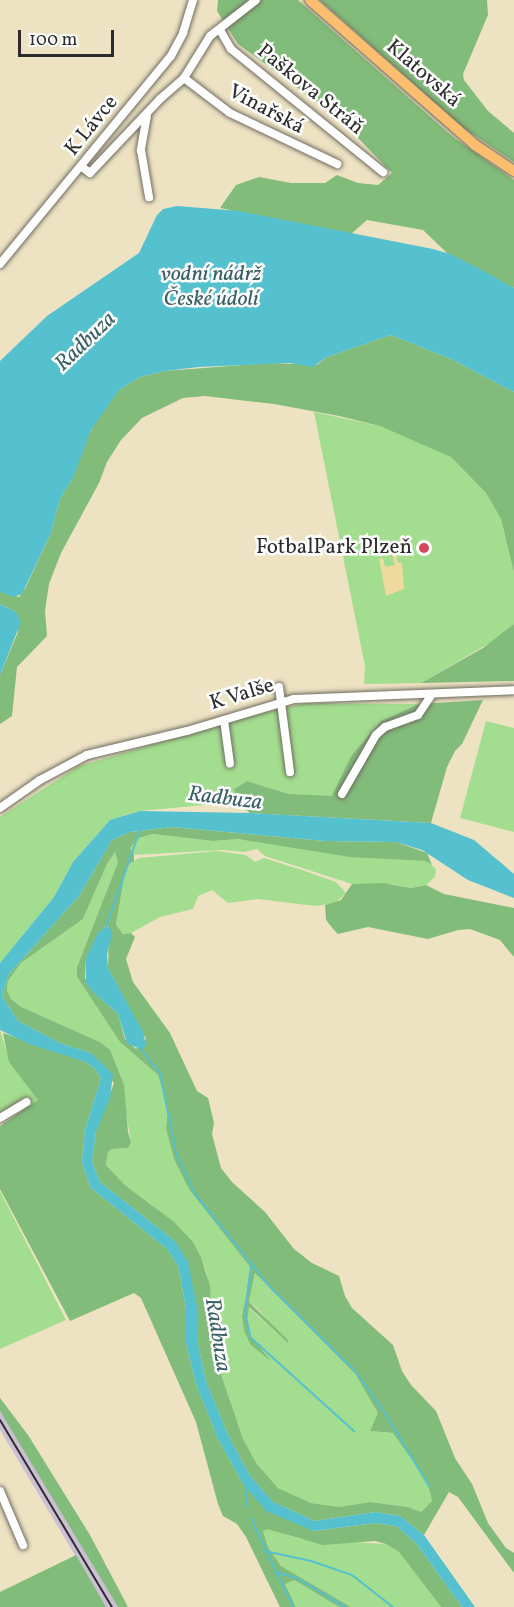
<!DOCTYPE html>
<meta charset="utf-8">
<style>
body{margin:0}
#map{position:relative;width:514px;height:1607px;overflow:hidden;background:#ede3c3;font-family:Vollkorn,serif}
div>[style]{position:absolute}
.industrial>*{inset:0;background:#ccbfd4}
.green>*{inset:0;background:#a3dd8f}
.forest>*{inset:0;background:#82bc7a}
.sand>*{inset:0;background:#eeda9e}
.water>*{inset:0;background:#55c1cf}
.stream>*{height:2px;margin:-1px;padding:0 1px;transform-origin:1px;border-radius:1px;background:#55c1cf}
.roads{filter:drop-shadow(0 0 2px #6f6b60) drop-shadow(0 0 2px #6f6b60)}
.minor>*{height:8px;margin:-4px;padding:0 4px;transform-origin:4px;border-radius:4px;background:#fff}
.major>*{height:10px;margin:-5px;padding:0 5px;transform-origin:5px;border-radius:5px;background:#fbbe6e}
.rail>*{height:2px;margin:-1px;padding:0 1px;transform-origin:1px;border-radius:1px;background:#2b2b2b}
.dots>*{width:16px;height:16px;translate:-50% -50%;box-sizing:border-box;border:3px solid #fff;border-radius:50%}
span{translate:-50% -50%;white-space:nowrap;text-align:center;line-height:1.15;-webkit-text-stroke:5px #fff;paint-order:stroke}
.street-label{font-size:21px;color:#2b2b2b}
.poi-label{font-size:21px;color:#2b2b2b}
.right{translate:-100% -50%;text-align:right}
.water-label{font-size:22px;color:#3a6064;font-style:italic}
.scale{position:absolute;left:18px;top:30px;width:96px;height:27px;box-sizing:border-box;border:3px solid #2b2b2b;border-top:0;padding-left:8px;font-size:18px;line-height:21px;white-space:nowrap;color:#2b2b2b;-webkit-text-stroke:4px #fff;paint-order:stroke}
</style>
<div id="map">
<div class="industrial">
<i style="clip-path:polygon(0 1411px,31px 1459px,118px 1607px,106px 1607px,0 1430px)"></i>
</div>
<div class="green">
<i style="clip-path:polygon(314px 412px,380px 426px,437px 450px,451px 457px,486px 493px,501px 519px,514px 573px,514px 624px,500px 637px,421px 683px,364px 684px,365px 666px)"></i>
<i style="clip-path:polygon(306px 703px,419px 704px,381px 721px,351px 756px,332px 797px,289px 794px,247px 781px,234px 789px,236px 802px,140px 811px,110px 820px,73px 862px,54px 897px,0 963px,0 817px,79px 766px,250px 716px)"></i>
<i style="clip-path:polygon(486px 721px,514px 728px,514px 832px,460px 818px)"></i>
<i style="clip-path:polygon(154px 834px,213px 841px,238px 839px,378px 858px,427px 861px,436px 869px,435px 877px,426px 885px,411px 888px,392px 884px,352px 884px,265px 856px,257px 849px,244px 852px,223px 850px,134px 855px,130px 848px,133px 844px,139px 838px)"></i>
<i style="clip-path:polygon(115px 851px,118px 862px,77px 967px,77px 977px,120px 1042px,158px 1075px,168px 1109px,166px 1129px,174px 1159px,251px 1268px,242px 1316px,244px 1331px,270px 1360px,250px 1335px,247px 1322px,248px 1307px,287px 1342px,258px 1309px,249px 1302px,255px 1273px,356px 1375px,379px 1413px,370px 1431px,393px 1433px,405px 1447px,427px 1481px,432px 1501px,421px 1512px,408px 1507px,370px 1502px,339px 1507px,311px 1503px,278px 1488px,257px 1464px,243px 1439px,218px 1365px,213px 1342px,207px 1274px,201px 1257px,193px 1242px,152px 1205px,125px 1185px,106px 1165px,108px 1152px,112px 1149px,128px 1148px,131px 1142px,126px 1113px,100px 1042px,20px 1007px,11px 999px,7px 990px,8px 981px,21px 963px,83px 919px,107px 864px)"></i>
<i style="clip-path:polygon(217px 851px,246px 855px,255px 862px,264px 858px,305px 871px,336px 882px,346px 893px,335px 903px,315px 906px,258px 899px,228px 903px,212px 890px,198px 896px,193px 909px,160px 917px,131px 933px,124px 934px,120px 931px,116px 925px,126px 865px,139px 858px)"></i>
<i style="clip-path:polygon(0 1030px,9px 1059px,32px 1062px,38px 1101px,0 1120px)"></i>
<i style="clip-path:polygon(0 1191px,66px 1320px,0 1349px)"></i>
<i style="clip-path:polygon(267px 1528px,300px 1539px,386px 1544px,399px 1552px,441px 1607px,351px 1607px,281px 1566px,268px 1547px,263px 1531px)"></i>
<i style="clip-path:polygon(289px 1580px,294px 1580px,339px 1607px,296px 1607px,286px 1588px,285px 1584px)"></i>
</div>
<div class="forest">
<i style="clip-path:polygon(218px 0,298px 0,453px 137px,514px 180px,514px 288px,447px 253px,423px 230px,367px 220px,351px 234px,220px 208px,236px 185px,259px 177px,291px 183px,325px 183px,337px 175px,358px 183px,378px 185px,392px 173px,358px 138px,363px 119px,350px 114px,332px 113px,238px 44px,217px 11px)"></i>
<i style="clip-path:polygon(320px 0,487px 0,488px 15px,463px 74px,464px 80px,488px 111px,514px 133px,514px 162px,462px 127px)"></i>
<i style="clip-path:polygon(391px 335px,453px 360px,514px 392px,514px 573px,501px 519px,486px 493px,451px 457px,380px 426px,339px 416px,274px 404px,205px 396px,183px 398px,142px 418px,121px 440px,107px 462px,99px 483px,61px 553px,49px 584px,45px 611px,47px 636px,17px 667px,12px 716px,0 724px,0 675px,18px 632px,16px 612px,0 604px,0 592px,19px 597px,25px 589px,51px 533px,60px 499px,73px 478px,82px 447px,99px 416px,119px 390px,140px 377px,165px 371px,270px 363px,317px 365px,327px 357px)"></i>
<i style="clip-path:polygon(514px 624px,514px 681px,421px 683px,483px 648px)"></i>
<i style="clip-path:polygon(483px 700px,462px 744px,455px 751px,447px 767px,431px 823px,250px 813px,236px 802px,234px 789px,247px 781px,289px 794px,332px 796px,351px 756px,381px 721px,419px 704px)"></i>
<i style="clip-path:polygon(evenodd,173px 827px,325px 841px,396px 842px,427px 853px,432px 865px,426px 861px,350px 857px,238px 839px,213px 841px,153px 834px,139px 838px,130px 848px,134px 855px,134px 861px,126px 866px,116px 925px,123px 934px,131px 933px,135px 937px,126px 959px,133px 982px,170px 1033px,197px 1091px,208px 1098px,214px 1123px,212px 1134px,221px 1168px,232px 1182px,265px 1212px,294px 1249px,312px 1263px,339px 1276px,345px 1296px,352px 1308px,393px 1345px,402px 1371px,411px 1385px,436px 1411px,455px 1458px,472px 1484px,488px 1523px,506px 1548px,514px 1553px,514px 1573px,458px 1497px,449px 1492px,424px 1535px,400px 1516px,375px 1512px,315px 1521px,273px 1502px,250px 1476px,228px 1435px,206px 1381px,197px 1341px,197px 1307px,175px 1241px,100px 1182px,92px 1161px,96px 1132px,114px 1083px,91px 1053px,60px 1043px,18px 1021px,2px 996px,9px 974px,79px 896px,112px 840px,130px 832px,173px 827px,115px 852px,118px 862px,77px 967px,77px 977px,120px 1042px,158px 1075px,168px 1109px,166px 1129px,174px 1159px,189px 1189px,251px 1268px,242px 1316px,244px 1331px,251px 1345px,271px 1361px,250px 1335px,247px 1322px,249px 1307px,288px 1343px,288px 1340px,249px 1302px,255px 1273px,356px 1375px,378px 1413px,370px 1431px,393px 1433px,427px 1481px,432px 1501px,421px 1512px,408px 1507px,370px 1502px,339px 1507px,311px 1503px,278px 1488px,257px 1464px,243px 1439px,218px 1365px,213px 1342px,210px 1286px,201px 1257px,193px 1242px,174px 1222px,125px 1185px,106px 1165px,108px 1152px,112px 1149px,128px 1148px,131px 1142px,128px 1132px,124px 1085px,110px 1050px,100px 1042px,21px 1007px,11px 999px,7px 990px,8px 981px,21px 963px,83px 919px,107px 864px,115px 852px,173px 827px,105px 926px,109px 927px,108px 968px,146px 1039px,136px 1049px,125px 1039px,118px 1014px,100px 998px,85px 978px,86px 958px,105px 926px)"></i>
<i style="clip-path:polygon(384px 883px,411px 888px,426px 885px,444px 894px,514px 908px,514px 957px,500px 940px,470px 929px,458px 930px,428px 939px,368px 927px,338px 934px,334px 930px,326px 920px,325px 905px,341px 900px,352px 884px)"></i>
<i style="clip-path:polygon(3px 1033px,86px 1062px,96px 1070px,101px 1078px,85px 1130px,82px 1163px,91px 1188px,167px 1249px,178px 1266px,186px 1308px,186px 1343px,196px 1384px,218px 1439px,242px 1482px,314px 1531px,375px 1523px,396px 1526px,416px 1543px,462px 1607px,441px 1607px,399px 1552px,386px 1544px,375px 1541px,323px 1545px,267px 1529px,263px 1531px,268px 1547px,281px 1566px,351px 1607px,339px 1607px,294px 1580px,285px 1584px,296px 1607px,280px 1607px,246px 1537px,237px 1524px,223px 1516px,218px 1504px,196px 1422px,141px 1298px,134px 1293px,70px 1321px,0 1189px,0 1126px,38px 1100px,9px 1062px)"></i>
<i style="clip-path:polygon(0 1398px,28px 1435px,90px 1535px,128px 1607px,118px 1607px,0 1411px)"></i>
<i style="clip-path:polygon(76px 1555px,106px 1607px,0 1607px,0 1592px)"></i>
</div>
<div class="sand">
<i style="clip-path:polygon(396px 554px,398px 563px,402px 563px,404px 589px,386px 596px,379px 559px,383px 558px,385px 567px,395px 565px,392px 555px)"></i>
</div>
<div class="water">
<i style="clip-path:polygon(177px 206px,239px 211px,433px 249px,450px 254px,480px 269px,514px 288px,514px 392px,453px 360px,391px 335px,327px 357px,313px 367px,289px 363px,199px 367px,165px 371px,140px 377px,119px 390px,91px 430px,73px 478px,60px 499px,51px 533px,22px 594px,14px 597px,0 592px,0 361px,47px 316px,139px 253px,157px 215px,163px 209px)"></i>
<i style="clip-path:polygon(0 604px,16px 612px,21px 622px,0 675px)"></i>
<i style="clip-path:polygon(140px 811px,250px 813px,431px 823px,474px 840px,514px 874px,514px 898px,468px 880px,422px 850px,396px 842px,325px 841px,173px 827px,130px 832px,112px 840px,79px 896px,9px 974px,2px 996px,18px 1021px,60px 1043px,91px 1053px,113px 1074px,110px 1098px,96px 1132px,92px 1161px,100px 1182px,175px 1241px,188px 1262px,197px 1307px,197px 1341px,206px 1381px,228px 1435px,250px 1476px,273px 1502px,315px 1521px,375px 1512px,400px 1516px,424px 1535px,475px 1607px,462px 1607px,416px 1543px,396px 1526px,375px 1523px,314px 1531px,266px 1511px,242px 1482px,218px 1439px,196px 1384px,186px 1343px,186px 1308px,178px 1266px,167px 1249px,91px 1188px,82px 1163px,85px 1130px,101px 1078px,96px 1070px,86px 1062px,29px 1044px,0 1030px,0 963px,54px 897px,73px 862px,110px 820px)"></i>
<i style="clip-path:polygon(106px 926px,110px 928px,112px 934px,107px 955px,108px 968px,143px 1032px,146px 1045px,142px 1050px,127px 1043px,118px 1014px,92px 991px,86px 982px,86px 958px,98px 933px)"></i>
</div>
<div class="stream">
<i style="left:106px;top:927px;width:103px;rotate:-70.7deg"></i>
<i style="left:141px;top:1049px;width:31px;rotate:52deg"></i>
<i style="left:160px;top:1073px;width:82px;rotate:78.7deg"></i>
<i style="left:176px;top:1153px;width:45px;rotate:65.1deg"></i>
<i style="left:195px;top:1194px;width:122px;rotate:51deg"></i>
<i style="left:272px;top:1289px;width:115px;rotate:44.6deg"></i>
<i style="left:354px;top:1370px;width:49px;rotate:54.1deg"></i>
<i style="left:383px;top:1410px;width:89px;rotate:58.8deg"></i>
<i style="left:251px;top:1266px;width:47px;rotate:97.3deg"></i>
<i style="left:245px;top:1313px;width:26px;rotate:77deg"></i>
<i style="left:251px;top:1338px;width:139px;rotate:42.1deg"></i>
<i style="left:246px;top:1484px;width:23px;rotate:88deg"></i>
<i style="left:251px;top:1518px;width:98px;rotate:64.7deg"></i>
<i style="left:265px;top:1551px;width:47px;rotate:12.3deg"></i>
<i style="left:311px;top:1561px;width:43px;rotate:18.9deg"></i>
<i style="left:352px;top:1575px;width:52px;rotate:38deg"></i>
<i style="left:276px;top:1572px;width:22px;rotate:16deg"></i>
<i style="left:297px;top:1578px;width:56px;rotate:31.1deg"></i>
</div>
<div class="roads">
<div class="minor">
<i style="left:220px;top:30px;width:22px;rotate:60deg"></i>
<i style="left:231px;top:49px;width:196px;rotate:39deg"></i>
<i style="left:184px;top:78px;width:58px;rotate:37.3deg"></i>
<i style="left:230px;top:113px;width:119px;rotate:25.5deg"></i>
<i style="left:147px;top:115px;width:36px;rotate:100deg"></i>
<i style="left:141px;top:150px;width:48px;rotate:80.3deg"></i>
<i style="left:82px;top:167px;width:10px;rotate:37deg"></i>
<i style="left:90px;top:173px;width:102px;rotate:-46.6deg"></i>
<i style="left:160px;top:99px;width:32px;rotate:-41deg"></i>
<i style="left:184px;top:78px;width:49px;rotate:-58.2deg"></i>
<i style="left:210px;top:36px;width:58px;rotate:-38deg"></i>
<i style="left:0;top:264px;width:269px;rotate:-50.6deg"></i>
<i style="left:171px;top:56px;width:26px;rotate:-62deg"></i>
<i style="left:183px;top:33px;width:34px;rotate:-73deg"></i>
<i style="left:279px;top:687px;width:86px;rotate:82.6deg"></i>
<i style="left:224px;top:720px;width:44px;rotate:82.2deg"></i>
<i style="left:342px;top:794px;width:68px;rotate:-60deg"></i>
<i style="left:376px;top:735px;width:12px;rotate:-42deg"></i>
<i style="left:385px;top:727px;width:35px;rotate:-20deg"></i>
<i style="left:418px;top:715px;width:25px;rotate:-56deg"></i>
<i style="left:0;top:808px;width:49px;rotate:-35deg"></i>
<i style="left:40px;top:780px;width:53px;rotate:-28deg"></i>
<i style="left:87px;top:755px;width:103px;rotate:-13.5deg"></i>
<i style="left:187px;top:731px;width:112px;rotate:-16.7deg"></i>
<i style="left:294px;top:699px;width:220px;rotate:-2.3deg"></i>
<i style="left:0;top:1118px;width:31px;rotate:-31deg"></i>
<i style="left:0;top:1491px;width:59px;rotate:66.9deg"></i>
</div>
<div class="major">
<i style="left:310px;top:0;width:220px;rotate:41.3deg"></i>
<i style="left:475px;top:145px;width:47px;rotate:33.7deg"></i>
</div>
</div>
<div class="rail">
<i style="left:0;top:1420px;width:218px;rotate:59.1deg"></i>
</div>
<div class="dots">
<i style="left:424px;top:548px;background:#d1495b"></i>
</div>
<div class="street-label">
<span style="left:423px;top:74px;rotate:41deg">Klatovská</span>
<span style="left:310px;top:90px;rotate:39deg">Paškova Stráň</span>
<span style="left:266px;top:110px;rotate:28deg">Vinařská</span>
<span style="left:92px;top:126px;rotate:-51deg">K Lávce</span>
<span style="left:242px;top:695px;rotate:-17deg">K Valše</span>
</div>
<div class="poi-label">
<span class="right" style="left:412px;top:548px">FotbalPark Plzeň</span>
</div>
<div class="water-label">
<span style="left:211px;top:287px">vodní nádrž<br>České údolí</span>
<span style="left:86px;top:342px;rotate:-44deg">Radbuza</span>
<span style="left:225px;top:799px;rotate:7deg">Radbuza</span>
<span style="left:217px;top:1335px;rotate:81deg">Radbuza</span>
</div>
<div class="scale">100 m</div>
</div>
